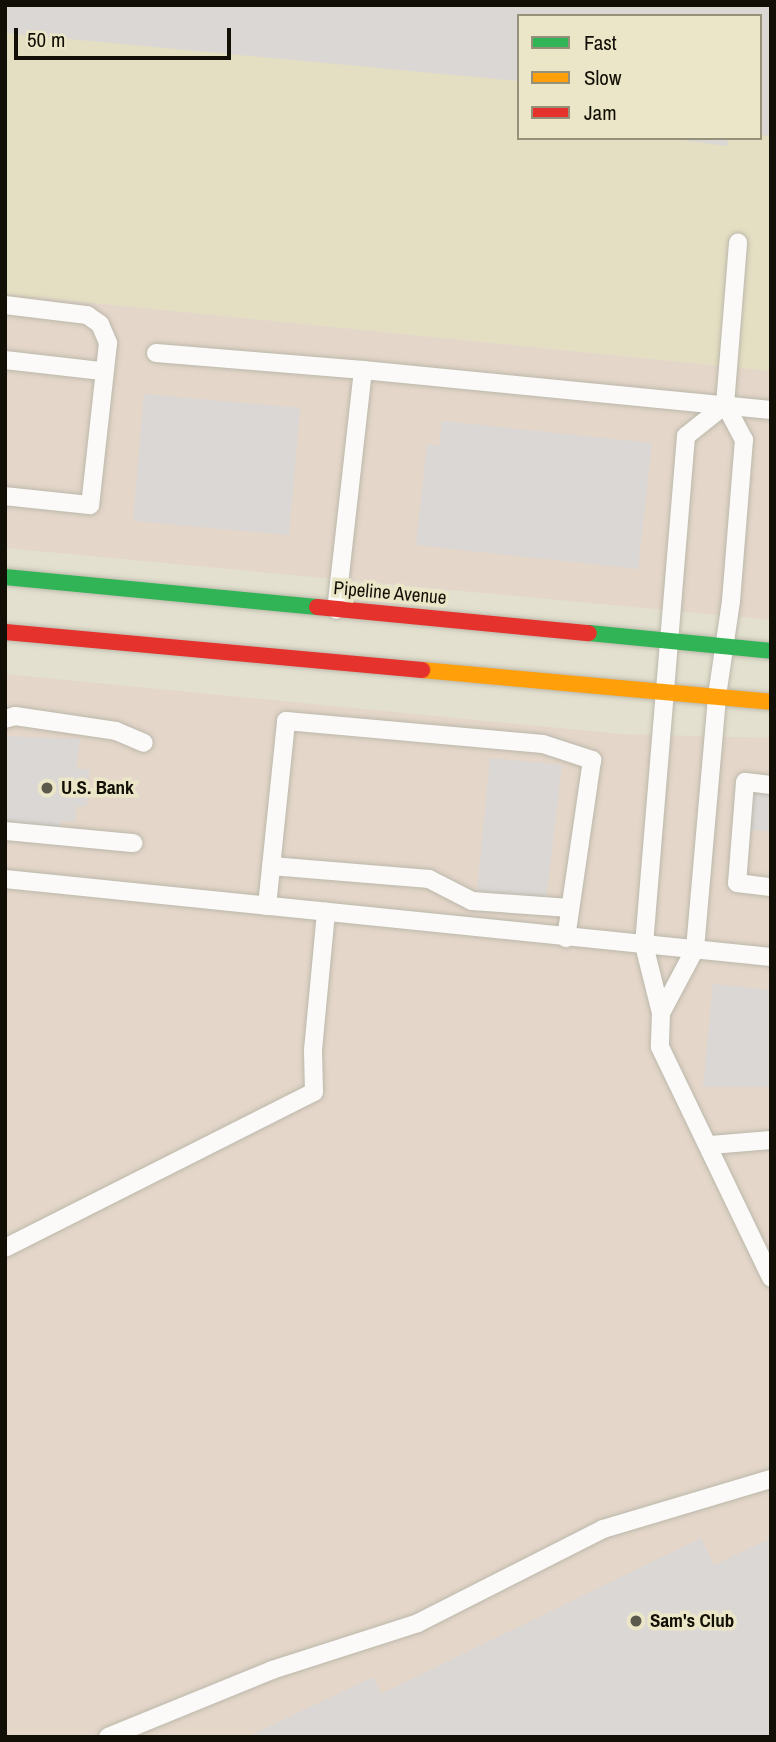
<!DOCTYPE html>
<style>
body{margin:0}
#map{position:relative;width:776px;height:1742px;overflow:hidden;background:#e3e0cf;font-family:"Archivo Narrow",sans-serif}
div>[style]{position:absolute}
.commercial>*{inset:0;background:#e4d6c9}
.built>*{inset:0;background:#e4dec2}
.building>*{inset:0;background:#dad7d5}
.roads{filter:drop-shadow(0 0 2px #bbb8ab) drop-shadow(0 0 2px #bbb8ab)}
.lane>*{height:18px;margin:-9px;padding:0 9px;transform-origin:9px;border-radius:9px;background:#fbfaf8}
.fast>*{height:16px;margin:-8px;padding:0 8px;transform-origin:8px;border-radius:8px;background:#30b455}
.slow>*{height:16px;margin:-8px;padding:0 8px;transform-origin:8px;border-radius:8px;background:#ff9f0a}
.jam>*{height:16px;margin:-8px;padding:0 8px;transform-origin:8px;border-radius:8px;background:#e5322d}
.dots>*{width:19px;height:19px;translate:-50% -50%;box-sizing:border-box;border:4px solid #ebe6c7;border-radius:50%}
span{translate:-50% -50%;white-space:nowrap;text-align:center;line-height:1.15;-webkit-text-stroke:7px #ebe6c7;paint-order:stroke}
.street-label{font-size:19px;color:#121006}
.poi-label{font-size:19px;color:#121006;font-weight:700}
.left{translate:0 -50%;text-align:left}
.frame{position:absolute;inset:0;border:7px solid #121006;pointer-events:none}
.legend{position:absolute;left:517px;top:14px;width:245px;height:126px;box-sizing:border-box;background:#ebe6c7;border:2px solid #94907a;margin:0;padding:9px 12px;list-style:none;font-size:21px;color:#121006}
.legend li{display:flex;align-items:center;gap:14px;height:35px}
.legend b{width:35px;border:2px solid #94907a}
.scale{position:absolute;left:14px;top:28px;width:217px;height:32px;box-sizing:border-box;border:4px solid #121006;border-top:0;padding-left:9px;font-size:21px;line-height:24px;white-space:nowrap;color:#121006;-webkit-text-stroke:5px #ebe6c7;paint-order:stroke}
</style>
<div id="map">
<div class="commercial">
<i style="clip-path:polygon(5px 294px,771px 371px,771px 620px,5px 548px)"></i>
<i style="clip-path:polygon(5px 674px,621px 734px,771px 738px,771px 1737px,5px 1737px)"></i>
</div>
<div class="built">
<i style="clip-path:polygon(evenodd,5px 5px,771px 5px,771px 371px,5px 294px,5px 5px,519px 16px,760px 16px,760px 138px,519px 138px,519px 16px)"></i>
</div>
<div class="building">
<i style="clip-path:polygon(5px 5px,771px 5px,771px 136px,760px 135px,760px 16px,519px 16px,519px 81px,5px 33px)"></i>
<i style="clip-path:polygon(667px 138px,728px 138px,727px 146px)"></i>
<i style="clip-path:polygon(144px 394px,300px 408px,289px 535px,133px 521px)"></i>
<i style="clip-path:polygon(442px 421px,652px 443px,638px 569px,416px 545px,427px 444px,439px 446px)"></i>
<i style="clip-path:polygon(5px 736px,80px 739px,76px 769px,89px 769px,87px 806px,76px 807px,75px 822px,61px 820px,61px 827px,5px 824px)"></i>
<i style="clip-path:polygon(490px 758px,562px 765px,546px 899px,477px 892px)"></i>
<i style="clip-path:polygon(754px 774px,771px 775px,771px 831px,750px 830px)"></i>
<i style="clip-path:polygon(713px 984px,771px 990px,771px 1087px,703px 1087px)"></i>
<i style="clip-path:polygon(701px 1538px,714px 1565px,771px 1538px,771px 1737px,247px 1737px,373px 1677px,381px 1694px)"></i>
</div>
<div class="roads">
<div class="lane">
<i style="left:5px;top:305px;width:83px;rotate:7deg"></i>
<i style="left:87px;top:315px;width:16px;rotate:35deg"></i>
<i style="left:100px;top:324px;width:21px;rotate:67deg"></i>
<i style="left:108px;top:343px;width:163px;rotate:96.3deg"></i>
<i style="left:90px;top:505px;width:85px;rotate:-174deg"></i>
<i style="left:156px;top:353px;width:208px;rotate:4.7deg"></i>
<i style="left:363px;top:370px;width:241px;rotate:96.4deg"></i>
<i style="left:5px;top:360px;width:98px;rotate:6.5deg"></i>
<i style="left:363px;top:370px;width:410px;rotate:5.6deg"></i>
<i style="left:725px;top:405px;width:50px;rotate:141.5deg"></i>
<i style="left:686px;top:436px;width:511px;rotate:94.72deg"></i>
<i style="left:644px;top:945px;width:70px;rotate:76deg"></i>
<i style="left:661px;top:1013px;width:34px;rotate:92deg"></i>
<i style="left:660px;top:1047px;width:256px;rotate:64.3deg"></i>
<i style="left:5px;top:719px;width:10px;rotate:-17deg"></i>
<i style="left:15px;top:716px;width:102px;rotate:8.4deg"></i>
<i style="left:116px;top:731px;width:30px;rotate:23deg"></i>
<i style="left:771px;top:785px;width:26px;rotate:-173deg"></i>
<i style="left:745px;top:782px;width:101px;rotate:94.5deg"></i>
<i style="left:737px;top:883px;width:34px;rotate:7deg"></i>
<i style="left:5px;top:831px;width:129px;rotate:5.4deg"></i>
<i style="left:271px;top:866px;width:159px;rotate:4.7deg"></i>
<i style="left:429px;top:879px;width:48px;rotate:27.1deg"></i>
<i style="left:472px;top:901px;width:98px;rotate:4.1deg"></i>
<i style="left:5px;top:879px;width:770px;rotate:5.81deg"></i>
<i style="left:267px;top:906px;width:186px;rotate:-84.1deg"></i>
<i style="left:286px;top:721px;width:258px;rotate:5.1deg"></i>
<i style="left:543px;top:744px;width:52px;rotate:18.1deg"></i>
<i style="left:592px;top:760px;width:180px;rotate:98.3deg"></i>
<i style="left:661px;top:1013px;width:72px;rotate:-62deg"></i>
<i style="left:695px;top:949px;width:254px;rotate:-85deg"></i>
<i style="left:717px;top:696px;width:96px;rotate:-81.6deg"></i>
<i style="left:731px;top:601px;width:162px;rotate:-85.4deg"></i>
<i style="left:744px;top:440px;width:40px;rotate:-118deg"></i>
<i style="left:725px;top:405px;width:163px;rotate:-85.4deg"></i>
<i style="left:711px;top:1145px;width:60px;rotate:-4.8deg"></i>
<i style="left:5px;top:1248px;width:346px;rotate:-26.8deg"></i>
<i style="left:314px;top:1092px;width:42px;rotate:-91.4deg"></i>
<i style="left:313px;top:1050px;width:139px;rotate:-84.6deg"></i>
<i style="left:108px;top:1737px;width:177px;rotate:-22.2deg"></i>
<i style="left:272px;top:1670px;width:153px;rotate:-17.8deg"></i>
<i style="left:418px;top:1623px;width:208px;rotate:-26.9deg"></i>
<i style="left:603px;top:1529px;width:175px;rotate:-16.6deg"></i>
</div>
<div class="fast">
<i style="left:5px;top:577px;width:313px;rotate:5.5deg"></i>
<i style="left:589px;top:633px;width:183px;rotate:5.6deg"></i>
</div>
<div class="slow">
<i style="left:422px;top:670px;width:350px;rotate:5.2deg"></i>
</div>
<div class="jam">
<i style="left:317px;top:607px;width:273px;rotate:5.5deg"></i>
<i style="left:5px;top:632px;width:419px;rotate:5.2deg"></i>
</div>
</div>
<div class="dots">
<i style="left:47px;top:788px;background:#5b594c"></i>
<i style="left:636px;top:1621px;background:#5b594c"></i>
</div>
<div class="street-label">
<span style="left:390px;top:593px;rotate:5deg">Pipeline Avenue</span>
</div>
<div class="poi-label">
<span class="left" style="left:61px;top:788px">U.S. Bank</span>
<span class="left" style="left:650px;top:1621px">Sam's Club</span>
</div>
<div class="frame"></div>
<ul class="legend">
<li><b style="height:9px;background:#30b455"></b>Fast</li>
<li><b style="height:9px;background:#ff9f0a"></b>Slow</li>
<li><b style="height:9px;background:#e5322d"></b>Jam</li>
</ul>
<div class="scale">50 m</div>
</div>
